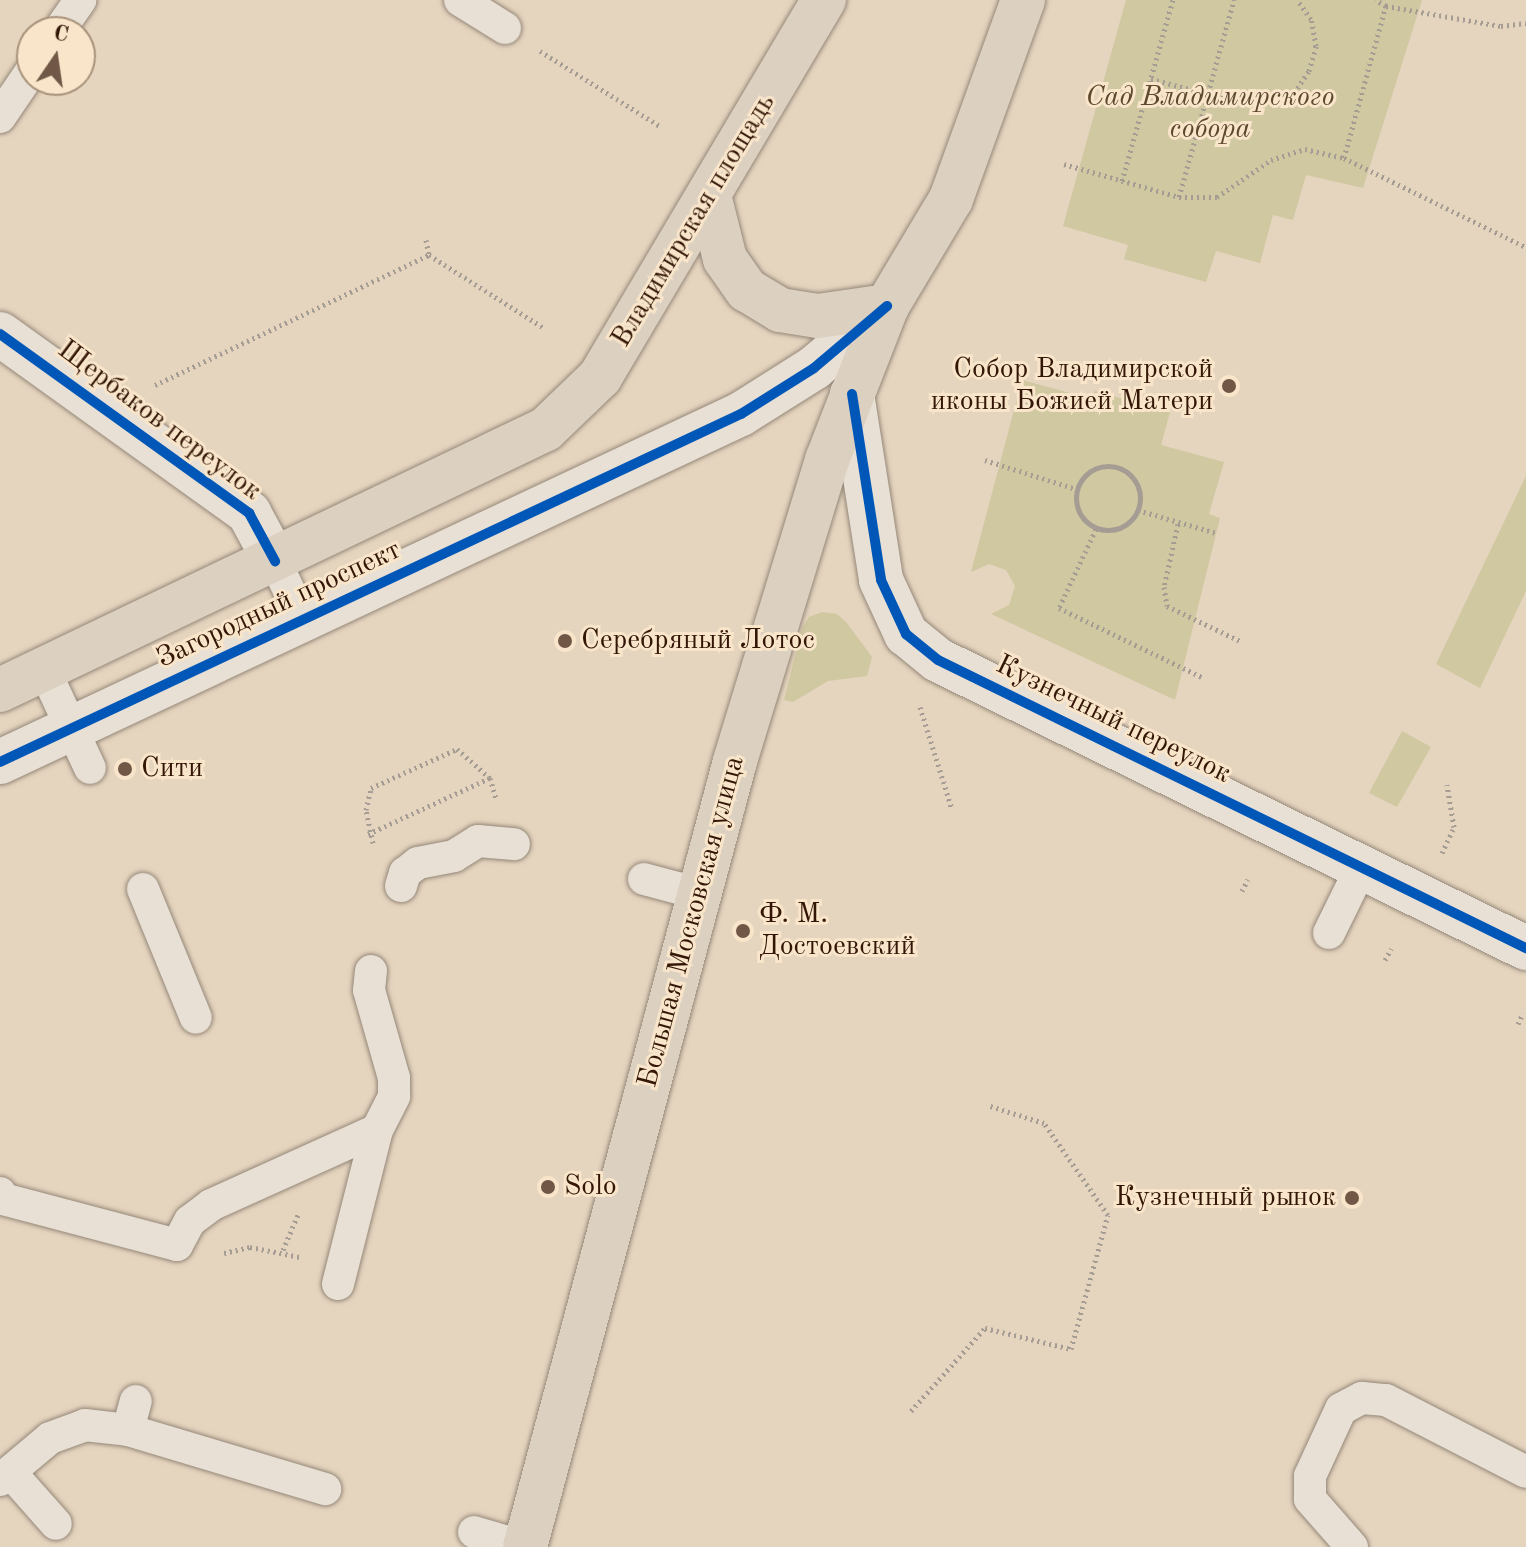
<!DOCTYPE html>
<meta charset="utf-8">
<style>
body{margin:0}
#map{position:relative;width:1526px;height:1547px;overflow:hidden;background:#e5d4be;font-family:"Old Standard TT",serif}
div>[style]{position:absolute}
.green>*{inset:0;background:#d0c8a1}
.path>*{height:5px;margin-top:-2.5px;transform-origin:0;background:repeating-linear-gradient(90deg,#a59c93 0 2px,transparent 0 6px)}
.path>.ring{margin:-2.5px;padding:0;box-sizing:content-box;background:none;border:5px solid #a59c93;border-radius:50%}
.roads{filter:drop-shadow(0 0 2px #958879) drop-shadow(0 0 2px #958879)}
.service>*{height:32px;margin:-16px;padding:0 16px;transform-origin:16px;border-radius:16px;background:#e8e0d5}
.minor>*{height:44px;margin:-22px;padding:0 22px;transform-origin:22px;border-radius:22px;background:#e8e0d5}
.tertiary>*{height:44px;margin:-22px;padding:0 22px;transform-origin:22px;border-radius:22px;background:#e8e0d5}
.primary>*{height:44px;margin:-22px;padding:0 22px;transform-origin:22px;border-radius:22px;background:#dcd1c1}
.cycleway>*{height:10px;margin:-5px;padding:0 5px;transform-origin:5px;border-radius:5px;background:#0057b8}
.dots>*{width:22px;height:22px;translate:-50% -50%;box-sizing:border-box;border:4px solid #f8e5ca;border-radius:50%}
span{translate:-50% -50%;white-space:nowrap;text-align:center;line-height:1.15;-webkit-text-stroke:6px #f8e5ca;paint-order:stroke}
.park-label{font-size:28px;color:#5d482d;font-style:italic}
.street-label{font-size:28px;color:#331606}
.poi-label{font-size:28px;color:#331606}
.right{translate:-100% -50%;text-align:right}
.left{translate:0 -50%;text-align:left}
.north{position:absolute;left:16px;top:16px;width:80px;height:80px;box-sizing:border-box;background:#f8e5ca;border:2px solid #a9927c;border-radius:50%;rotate:13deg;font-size:22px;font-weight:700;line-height:32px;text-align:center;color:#331606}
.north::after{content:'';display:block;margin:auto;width:28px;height:36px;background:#715846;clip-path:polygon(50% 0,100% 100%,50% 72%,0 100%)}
</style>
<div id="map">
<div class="green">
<i style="clip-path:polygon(1126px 0,1422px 0,1363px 188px,1306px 175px,1293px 220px,1273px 215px,1260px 263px,1216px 251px,1206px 282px,1124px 259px,1128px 245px,1063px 226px)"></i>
<i style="clip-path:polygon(1022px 380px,1092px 399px,1095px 391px,1170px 412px,1161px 445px,1224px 462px,1209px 514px,1220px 518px,1175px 700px,991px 614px,1009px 605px,1015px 586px,1006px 570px,989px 564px,971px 572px)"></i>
<i style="clip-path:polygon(1526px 476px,1526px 591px,1480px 688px,1436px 664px)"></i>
<i style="clip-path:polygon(822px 612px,837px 614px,847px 623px,872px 657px,867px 676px,828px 681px,793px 702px,784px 700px,802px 628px,809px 617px)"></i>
<i style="clip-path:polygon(1402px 731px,1431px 747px,1397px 807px,1369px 793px)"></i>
</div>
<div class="path">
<i style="left:1386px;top:6px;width:117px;rotate:9.9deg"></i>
<i style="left:1501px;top:26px;width:25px;rotate:-7deg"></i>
<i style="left:540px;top:51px;width:143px;rotate:32.1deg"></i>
<i style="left:1151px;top:79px;width:87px;rotate:14.7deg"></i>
<i style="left:1235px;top:101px;width:31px;rotate:4deg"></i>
<i style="left:1266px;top:103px;width:30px;rotate:-20deg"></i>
<i style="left:1294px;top:93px;width:27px;rotate:-56deg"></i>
<i style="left:1309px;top:71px;width:26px;rotate:-74deg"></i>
<i style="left:1316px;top:46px;width:27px;rotate:-100deg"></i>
<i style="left:1311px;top:19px;width:24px;rotate:-126deg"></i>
<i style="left:1344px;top:158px;width:203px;rotate:26.1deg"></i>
<i style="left:1064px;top:164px;width:120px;rotate:16deg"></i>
<i style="left:1179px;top:197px;width:38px"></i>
<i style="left:1217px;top:197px;width:65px;rotate:-34.4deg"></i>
<i style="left:1271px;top:160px;width:36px;rotate:-18deg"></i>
<i style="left:1305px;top:149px;width:40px;rotate:13deg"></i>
<i style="left:1344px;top:158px;width:158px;rotate:-74.6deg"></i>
<i style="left:1386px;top:6px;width:12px;rotate:-149deg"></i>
<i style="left:1122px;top:181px;width:188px;rotate:-74.3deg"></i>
<i style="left:1179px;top:197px;width:205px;rotate:-74.4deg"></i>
<i style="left:426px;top:240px;width:15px;rotate:79deg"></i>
<i style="left:429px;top:255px;width:136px;rotate:32.4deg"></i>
<i style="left:155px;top:385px;width:303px;rotate:-25.4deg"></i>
<i style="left:985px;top:460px;width:96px;rotate:17.7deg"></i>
<i class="ring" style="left:1076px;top:466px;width:59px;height:59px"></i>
<i style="left:1138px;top:510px;width:81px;rotate:16.4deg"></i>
<i style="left:1178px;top:524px;width:65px;rotate:102.5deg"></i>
<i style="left:1164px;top:587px;width:19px;rotate:81deg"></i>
<i style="left:1167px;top:606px;width:81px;rotate:25.6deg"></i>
<i style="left:1096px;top:529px;width:87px;rotate:115.1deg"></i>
<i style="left:1059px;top:608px;width:159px;rotate:25.8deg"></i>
<i style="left:920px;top:707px;width:107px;rotate:72.6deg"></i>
<i style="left:368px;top:834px;width:134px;rotate:-24.7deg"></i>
<i style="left:373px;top:843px;width:34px;rotate:-102deg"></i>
<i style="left:366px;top:810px;width:23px;rotate:-77deg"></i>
<i style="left:371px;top:788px;width:94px;rotate:-24.4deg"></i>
<i style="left:457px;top:749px;width:44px;rotate:41.3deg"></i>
<i style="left:490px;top:778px;width:22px;rotate:74deg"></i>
<i style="left:1442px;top:853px;width:29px;rotate:-65deg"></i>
<i style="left:1454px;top:827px;width:43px;rotate:-99.5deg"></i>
<i style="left:1242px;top:891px;width:13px;rotate:-63deg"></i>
<i style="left:1385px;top:960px;width:13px;rotate:-61deg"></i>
<i style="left:1518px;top:1024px;width:12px;rotate:-66deg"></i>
<i style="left:283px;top:1250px;width:39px;rotate:-67deg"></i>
<i style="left:224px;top:1253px;width:27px;rotate:-13deg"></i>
<i style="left:250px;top:1247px;width:51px;rotate:11.3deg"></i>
<i style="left:911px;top:1411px;width:111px;rotate:-48.3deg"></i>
<i style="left:985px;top:1328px;width:89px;rotate:13.7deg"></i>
<i style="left:1071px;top:1349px;width:139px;rotate:-74.6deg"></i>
<i style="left:1108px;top:1215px;width:112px;rotate:-124.8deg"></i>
<i style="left:1044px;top:1123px;width:60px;rotate:-162.5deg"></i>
</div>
<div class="roads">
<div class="service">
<i style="left:460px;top:0;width:53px;rotate:31.9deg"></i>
<i style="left:58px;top:32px;width:39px;rotate:-55deg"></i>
<i style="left:0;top:117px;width:57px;rotate:-55.8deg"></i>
<i style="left:275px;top:561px;width:65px;rotate:64.6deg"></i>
<i style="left:44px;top:669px;width:109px;rotate:65.1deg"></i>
<i style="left:644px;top:879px;width:58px;rotate:15deg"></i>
<i style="left:401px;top:886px;width:14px;rotate:-73deg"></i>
<i style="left:405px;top:873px;width:16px;rotate:-38deg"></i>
<i style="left:418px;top:863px;width:37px;rotate:-11deg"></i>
<i style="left:454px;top:856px;width:28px;rotate:-32deg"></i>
<i style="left:478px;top:841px;width:36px;rotate:5deg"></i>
<i style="left:143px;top:889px;width:139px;rotate:67.7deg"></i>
<i style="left:1329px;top:933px;width:72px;rotate:-63.8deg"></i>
<i style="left:0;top:1193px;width:7px;rotate:63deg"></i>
<i style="left:3px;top:1199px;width:180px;rotate:14.8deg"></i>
<i style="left:177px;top:1245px;width:27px;rotate:-62deg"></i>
<i style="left:190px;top:1221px;width:26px;rotate:-37deg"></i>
<i style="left:211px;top:1205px;width:182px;rotate:-24.3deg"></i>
<i style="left:377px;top:1130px;width:38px;rotate:-63deg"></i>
<i style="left:394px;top:1096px;width:18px;rotate:-90deg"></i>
<i style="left:394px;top:1078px;width:91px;rotate:-105.9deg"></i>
<i style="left:369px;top:990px;width:19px;rotate:-84deg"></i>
<i style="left:338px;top:1284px;width:159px;rotate:-75.8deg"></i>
<i style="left:128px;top:1430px;width:30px;rotate:-75deg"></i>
<i style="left:10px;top:1472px;width:69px;rotate:48.5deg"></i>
<i style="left:0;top:1480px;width:65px;rotate:-40deg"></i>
<i style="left:50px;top:1438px;width:37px;rotate:-20deg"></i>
<i style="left:85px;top:1425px;width:43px;rotate:6.6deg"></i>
<i style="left:128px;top:1430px;width:206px;rotate:16.7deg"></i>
<i style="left:474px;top:1532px;width:53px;rotate:16.4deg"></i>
<i style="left:1352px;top:1547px;width:64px;rotate:-131.2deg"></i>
<i style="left:1310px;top:1499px;width:23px;rotate:-90deg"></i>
<i style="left:1310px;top:1476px;width:74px;rotate:-65.2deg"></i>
<i style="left:1341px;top:1409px;width:24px;rotate:-28deg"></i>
<i style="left:1362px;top:1398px;width:24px;rotate:5deg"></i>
<i style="left:1386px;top:1400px;width:157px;rotate:27.2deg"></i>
</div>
<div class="minor">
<i style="left:0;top:334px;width:307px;rotate:35.7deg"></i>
<i style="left:249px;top:513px;width:55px;rotate:61.6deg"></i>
<i style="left:0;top:762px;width:819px;rotate:-25.16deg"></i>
<i style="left:741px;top:414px;width:86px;rotate:-32.2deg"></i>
<i style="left:814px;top:368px;width:96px;rotate:-40.3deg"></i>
</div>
<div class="tertiary">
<i style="left:852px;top:394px;width:188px;rotate:81.1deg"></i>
<i style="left:881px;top:580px;width:60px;rotate:65.2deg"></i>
<i style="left:906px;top:634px;width:41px;rotate:39.1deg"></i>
<i style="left:938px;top:660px;width:655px;rotate:26.1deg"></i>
</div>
<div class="primary">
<i style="left:710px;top:199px;width:62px;rotate:76deg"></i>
<i style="left:725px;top:259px;width:38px;rotate:55deg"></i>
<i style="left:747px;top:290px;width:39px;rotate:31deg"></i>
<i style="left:780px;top:310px;width:38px;rotate:9deg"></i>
<i style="left:818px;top:316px;width:70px;rotate:-8.2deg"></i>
<i style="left:0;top:690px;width:605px;rotate:-25.55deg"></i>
<i style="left:546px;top:429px;width:75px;rotate:-43.9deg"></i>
<i style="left:600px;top:377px;width:439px;rotate:-59.3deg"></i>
<i style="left:525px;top:1547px;width:814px;rotate:-75.04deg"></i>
<i style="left:735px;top:761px;width:315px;rotate:-73deg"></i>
<i style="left:827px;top:460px;width:165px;rotate:-68.7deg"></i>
<i style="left:887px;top:306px;width:125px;rotate:-59.1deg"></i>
<i style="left:951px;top:199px;width:212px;rotate:-70.1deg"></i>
</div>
</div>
<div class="cycleway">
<i style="left:0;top:334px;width:307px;rotate:35.7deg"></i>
<i style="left:249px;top:513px;width:55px;rotate:61.6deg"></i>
<i style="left:852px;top:394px;width:188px;rotate:81.1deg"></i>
<i style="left:881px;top:580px;width:60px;rotate:65.2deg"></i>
<i style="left:906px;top:634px;width:41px;rotate:39.1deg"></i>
<i style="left:938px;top:660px;width:655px;rotate:26.1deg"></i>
<i style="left:0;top:762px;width:819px;rotate:-25.16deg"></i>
<i style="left:741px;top:414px;width:86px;rotate:-32.2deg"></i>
<i style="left:814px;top:368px;width:96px;rotate:-40.3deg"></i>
</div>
<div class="dots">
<i style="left:1229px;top:386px;background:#715846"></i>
<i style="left:565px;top:641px;background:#715846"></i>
<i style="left:125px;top:769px;background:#715846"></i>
<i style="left:743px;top:931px;background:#715846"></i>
<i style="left:548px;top:1187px;background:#715846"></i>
<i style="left:1352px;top:1198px;background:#715846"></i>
</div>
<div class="park-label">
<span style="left:1210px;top:114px">Сад Владимирского<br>собора</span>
</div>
<div class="street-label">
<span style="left:694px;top:221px;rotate:-59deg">Владимирская площадь</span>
<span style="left:159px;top:421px;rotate:37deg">Щербаков переулок</span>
<span style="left:279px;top:605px;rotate:-25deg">Загородный проспект</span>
<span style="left:1113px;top:720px;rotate:26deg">Кузнечный переулок</span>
<span style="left:692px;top:922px;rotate:-75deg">Большая Московская улица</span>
</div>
<div class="poi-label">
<span class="right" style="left:1213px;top:386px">Собор Владимирской<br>иконы Божией Матери</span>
<span class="left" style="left:581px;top:641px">Серебряный Лотос</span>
<span class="left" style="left:141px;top:769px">Сити</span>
<span class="left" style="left:759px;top:931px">Ф. М.<br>Достоевский</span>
<span class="left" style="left:564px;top:1187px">Solo</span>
<span class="right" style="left:1336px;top:1198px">Кузнечный рынок</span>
</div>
<div class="north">С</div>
</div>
